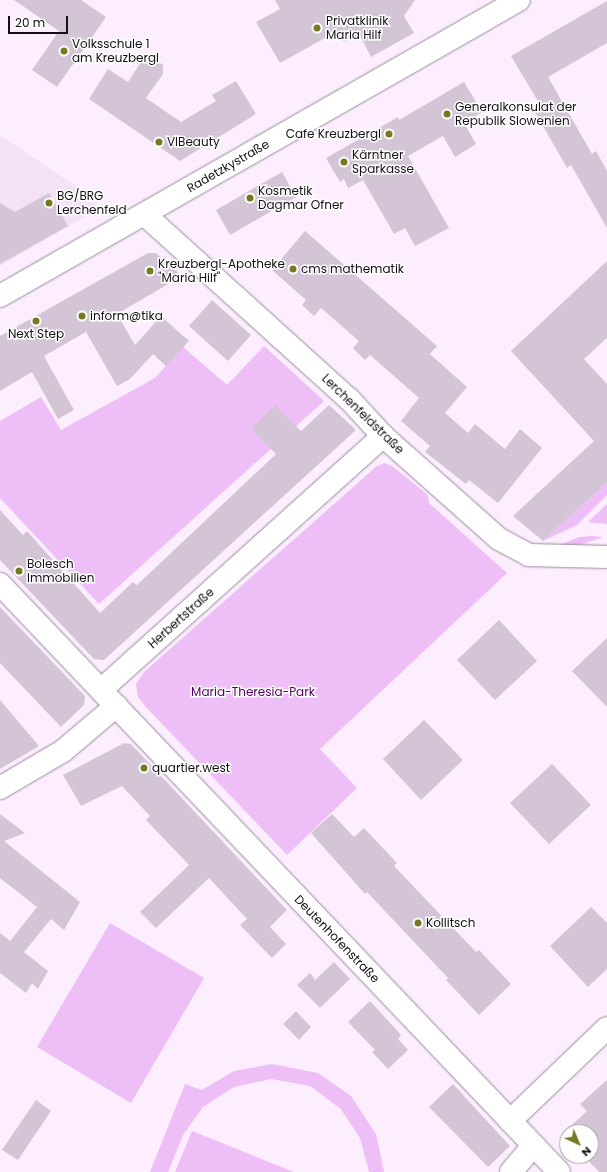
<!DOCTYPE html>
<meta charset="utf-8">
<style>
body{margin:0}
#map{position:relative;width:607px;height:1172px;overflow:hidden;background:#fceeff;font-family:Poppins,sans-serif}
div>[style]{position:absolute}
.built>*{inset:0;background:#f4e1f8}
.green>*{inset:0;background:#eebef7}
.building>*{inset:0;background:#d3c5d6}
.roads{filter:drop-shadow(0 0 1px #998d9c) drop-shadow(0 0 1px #998d9c)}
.minor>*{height:22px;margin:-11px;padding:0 11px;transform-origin:11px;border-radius:11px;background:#fff}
.dots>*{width:11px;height:11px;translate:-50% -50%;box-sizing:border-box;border:2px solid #fff;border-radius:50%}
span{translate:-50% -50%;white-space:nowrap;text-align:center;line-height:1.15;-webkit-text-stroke:3px #fff;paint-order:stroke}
.poi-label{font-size:12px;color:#140f15}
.left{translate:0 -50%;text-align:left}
.right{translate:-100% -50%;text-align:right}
.street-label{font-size:12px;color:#140f15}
.park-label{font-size:12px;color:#50005e}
.north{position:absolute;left:559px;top:1124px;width:40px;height:40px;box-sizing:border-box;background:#fff;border:1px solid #a19fa1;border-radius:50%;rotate:136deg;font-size:11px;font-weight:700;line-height:16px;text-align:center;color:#140f15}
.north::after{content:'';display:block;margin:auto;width:14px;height:18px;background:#777921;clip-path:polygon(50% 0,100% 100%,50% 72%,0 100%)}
.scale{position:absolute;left:8px;top:16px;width:60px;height:18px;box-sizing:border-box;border:2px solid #140f15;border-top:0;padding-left:5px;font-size:12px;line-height:14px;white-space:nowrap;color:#140f15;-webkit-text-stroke:3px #fff;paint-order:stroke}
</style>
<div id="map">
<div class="built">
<i style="clip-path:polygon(0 135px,95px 199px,100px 208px,0 266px)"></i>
</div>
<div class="green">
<i style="clip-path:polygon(264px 346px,324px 401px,99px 604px,0 498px,0 421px,41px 397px,61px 430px,155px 378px,183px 347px,227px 385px)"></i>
<i style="clip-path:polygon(384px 463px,392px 466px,428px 495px,429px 503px,507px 573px,320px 749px,357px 788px,287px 855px,146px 707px,138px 697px,136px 684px,144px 672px,377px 466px)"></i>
<i style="clip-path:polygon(607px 482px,607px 495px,577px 525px,543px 541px)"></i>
<i style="clip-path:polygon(607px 504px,607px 524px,588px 522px)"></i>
<i style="clip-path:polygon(592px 536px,603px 537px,579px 545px,560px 545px,579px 537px)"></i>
<i style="clip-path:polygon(110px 923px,204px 978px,131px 1103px,37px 1047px)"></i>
<i style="clip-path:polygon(272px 1064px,318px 1073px,351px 1096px,376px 1134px,384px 1172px,369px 1172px,360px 1138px,341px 1109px,310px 1086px,271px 1079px,234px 1087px,203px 1107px,183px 1135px,168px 1172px,150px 1172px,185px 1084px,202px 1090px,234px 1071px)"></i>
<i style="clip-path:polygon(192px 1131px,294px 1172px,175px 1172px)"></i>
</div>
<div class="building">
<i style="clip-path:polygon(14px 0,81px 0,106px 17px,57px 87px,32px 70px,59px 31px)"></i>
<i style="clip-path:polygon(275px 0,415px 0,404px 16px,414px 33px,371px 57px,360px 36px,344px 42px,334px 33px,280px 63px,256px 22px,280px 9px)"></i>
<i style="clip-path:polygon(607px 1px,607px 43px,548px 77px,592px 154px,596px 151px,607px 171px,607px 228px,571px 165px,567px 168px,535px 112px,542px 108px,511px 56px)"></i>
<i style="clip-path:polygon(146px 54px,163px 65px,163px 74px,146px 98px,181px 122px,216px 101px,212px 95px,236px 81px,256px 114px,180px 161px,89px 99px,108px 69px,128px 82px)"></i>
<i style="clip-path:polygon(464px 82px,482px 112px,464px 123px,476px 144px,455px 157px,443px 136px,408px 156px,449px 228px,415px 246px,405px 228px,394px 234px,363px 180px,348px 188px,344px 179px,340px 182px,326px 158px,398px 117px,399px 120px)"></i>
<i style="clip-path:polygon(282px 172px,296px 197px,230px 235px,216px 210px)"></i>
<i style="clip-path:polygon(49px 193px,68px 226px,0 264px,0 203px,15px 212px)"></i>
<i style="clip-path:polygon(305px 231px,437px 346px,430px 354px,467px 387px,445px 413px,468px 433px,475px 424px,505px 449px,520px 429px,542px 448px,498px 503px,469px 480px,466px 484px,425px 452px,430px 446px,401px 421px,419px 398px,370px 355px,365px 360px,353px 348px,359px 341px,321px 308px,314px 316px,302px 305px,306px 300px,272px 270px)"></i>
<i style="clip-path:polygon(148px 253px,156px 253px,182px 276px,117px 314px,135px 345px,161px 316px,189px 341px,166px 366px,153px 354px,130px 379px,117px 386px,86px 332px,44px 356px,74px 410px,58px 419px,32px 372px,0 391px,0 336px)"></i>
<i style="clip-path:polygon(607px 261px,607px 338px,584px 359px,607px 384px,607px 482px,543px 541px,513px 516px,594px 441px,511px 351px)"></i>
<i style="clip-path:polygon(212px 300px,251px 335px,228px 361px,189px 326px)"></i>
<i style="clip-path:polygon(275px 405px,301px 431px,329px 405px,356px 430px,104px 660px,94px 659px,0 560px,0 510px,23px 535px,27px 531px,100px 613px,133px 582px,137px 585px,276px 454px,251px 429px)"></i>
<i style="clip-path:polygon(0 607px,85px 696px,84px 705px,61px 727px,0 663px)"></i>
<i style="clip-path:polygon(499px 620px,537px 661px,495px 700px,457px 660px)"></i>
<i style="clip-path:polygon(607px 638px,607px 707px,572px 671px)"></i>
<i style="clip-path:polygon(0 700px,39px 746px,0 769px)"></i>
<i style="clip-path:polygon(424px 720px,463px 760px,421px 800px,383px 759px)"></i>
<i style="clip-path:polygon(124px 743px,131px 744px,287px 910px,270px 927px,286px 944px,272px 958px,240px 925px,247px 919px,209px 878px,156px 928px,140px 912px,189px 865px,146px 820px,150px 816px,122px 786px,81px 806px,63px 775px)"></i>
<i style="clip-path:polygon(552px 764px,591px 805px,549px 844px,510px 803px)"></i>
<i style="clip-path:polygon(0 814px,25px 833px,4px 841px,80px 902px,64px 930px,51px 919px,24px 952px,48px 971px,38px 989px,32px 983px,26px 993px,0 973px,0 933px,10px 941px,37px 907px,0 878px)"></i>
<i style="clip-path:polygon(332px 814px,354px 837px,364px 828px,397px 863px,394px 866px,476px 952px,479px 950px,511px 984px,479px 1015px,446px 980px,448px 978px,367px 892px,365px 894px,311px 833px)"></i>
<i style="clip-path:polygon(591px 907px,607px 923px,607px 969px,588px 987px,550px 946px)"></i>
<i style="clip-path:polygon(334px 962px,350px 979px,320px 1008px,297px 985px,310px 973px,315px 980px)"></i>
<i style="clip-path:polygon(370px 1001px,401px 1035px,398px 1039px,408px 1050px,388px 1069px,372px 1052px,375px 1050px,348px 1022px)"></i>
<i style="clip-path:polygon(296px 1011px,311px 1027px,299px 1040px,283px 1024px)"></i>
<i style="clip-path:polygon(607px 1080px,607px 1172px,599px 1172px,584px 1156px,591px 1156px,591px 1132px,567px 1132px,567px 1139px,562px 1134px,587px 1111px,580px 1104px)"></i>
<i style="clip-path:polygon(453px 1084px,510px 1146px,488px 1167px,429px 1107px)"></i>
<i style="clip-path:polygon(36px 1100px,51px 1111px,18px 1160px,2px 1150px)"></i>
</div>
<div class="roads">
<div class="minor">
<i style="left:144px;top:214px;width:276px;rotate:42.1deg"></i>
<i style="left:349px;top:399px;width:50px;rotate:47.4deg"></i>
<i style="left:383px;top:436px;width:155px;rotate:41.6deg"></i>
<i style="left:499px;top:539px;width:34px;rotate:28deg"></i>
<i style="left:529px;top:555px;width:78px;rotate:1.5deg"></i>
<i style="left:0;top:296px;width:597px;rotate:-29.7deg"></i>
<i style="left:0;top:584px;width:811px;rotate:46.45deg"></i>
<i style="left:101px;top:690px;width:380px;rotate:-42deg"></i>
<i style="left:0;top:788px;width:73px;rotate:-30.4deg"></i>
<i style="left:63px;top:751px;width:70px;rotate:-40.3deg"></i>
<i style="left:510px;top:1121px;width:134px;rotate:-43.8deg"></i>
<i style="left:511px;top:1172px;width:35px;rotate:-50deg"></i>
</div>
</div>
<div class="dots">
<i style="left:317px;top:28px;background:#777921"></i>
<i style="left:64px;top:51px;background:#777921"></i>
<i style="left:447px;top:114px;background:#777921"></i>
<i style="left:389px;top:134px;background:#777921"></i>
<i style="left:159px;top:142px;background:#777921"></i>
<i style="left:344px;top:162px;background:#777921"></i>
<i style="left:250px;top:198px;background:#777921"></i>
<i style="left:49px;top:203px;background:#777921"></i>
<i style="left:293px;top:269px;background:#777921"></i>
<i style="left:150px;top:271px;background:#777921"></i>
<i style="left:82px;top:316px;background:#777921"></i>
<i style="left:36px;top:321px;background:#777921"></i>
<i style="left:19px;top:571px;background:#777921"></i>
<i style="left:144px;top:768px;background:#777921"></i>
<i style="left:418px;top:923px;background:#777921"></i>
</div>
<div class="poi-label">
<span class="left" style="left:326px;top:28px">Privatklinik<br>Maria Hilf</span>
<span class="left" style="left:72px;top:51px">Volksschule 1<br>am Kreuzbergl</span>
<span class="left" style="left:455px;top:114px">Generalkonsulat der<br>Republik Slowenien</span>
<span class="right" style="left:381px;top:134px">Cafe Kreuzbergl</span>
<span class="left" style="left:167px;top:142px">VIBeauty</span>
<span class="left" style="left:352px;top:162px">Kärntner<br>Sparkasse</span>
<span class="left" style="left:258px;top:198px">Kosmetik<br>Dagmar Ofner</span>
<span class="left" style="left:57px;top:203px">BG/BRG<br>Lerchenfeld</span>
<span class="left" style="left:158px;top:271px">Kreuzbergl-Apotheke<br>"Maria Hilf"</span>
<span class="left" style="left:301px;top:269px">cms mathematik</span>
<span class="left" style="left:90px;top:316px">inform@tika</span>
<span style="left:36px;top:334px">Next Step</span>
<span class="left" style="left:27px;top:571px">Bolesch<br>Immobilien</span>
<span class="left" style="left:152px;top:768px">quartier.west</span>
<span class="left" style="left:426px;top:923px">Kollitsch</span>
</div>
<div class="street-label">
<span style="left:228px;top:166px;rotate:-30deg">Radetzkystraße</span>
<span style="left:363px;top:414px;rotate:44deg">Lerchenfeldstraße</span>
<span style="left:181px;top:618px;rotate:-42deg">Herbertstraße</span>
<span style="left:337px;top:939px;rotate:46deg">Deutenhofenstraße</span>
</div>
<div class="park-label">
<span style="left:253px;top:692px">Maria-Theresia-Park</span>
</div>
<div class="north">N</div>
<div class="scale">20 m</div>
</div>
